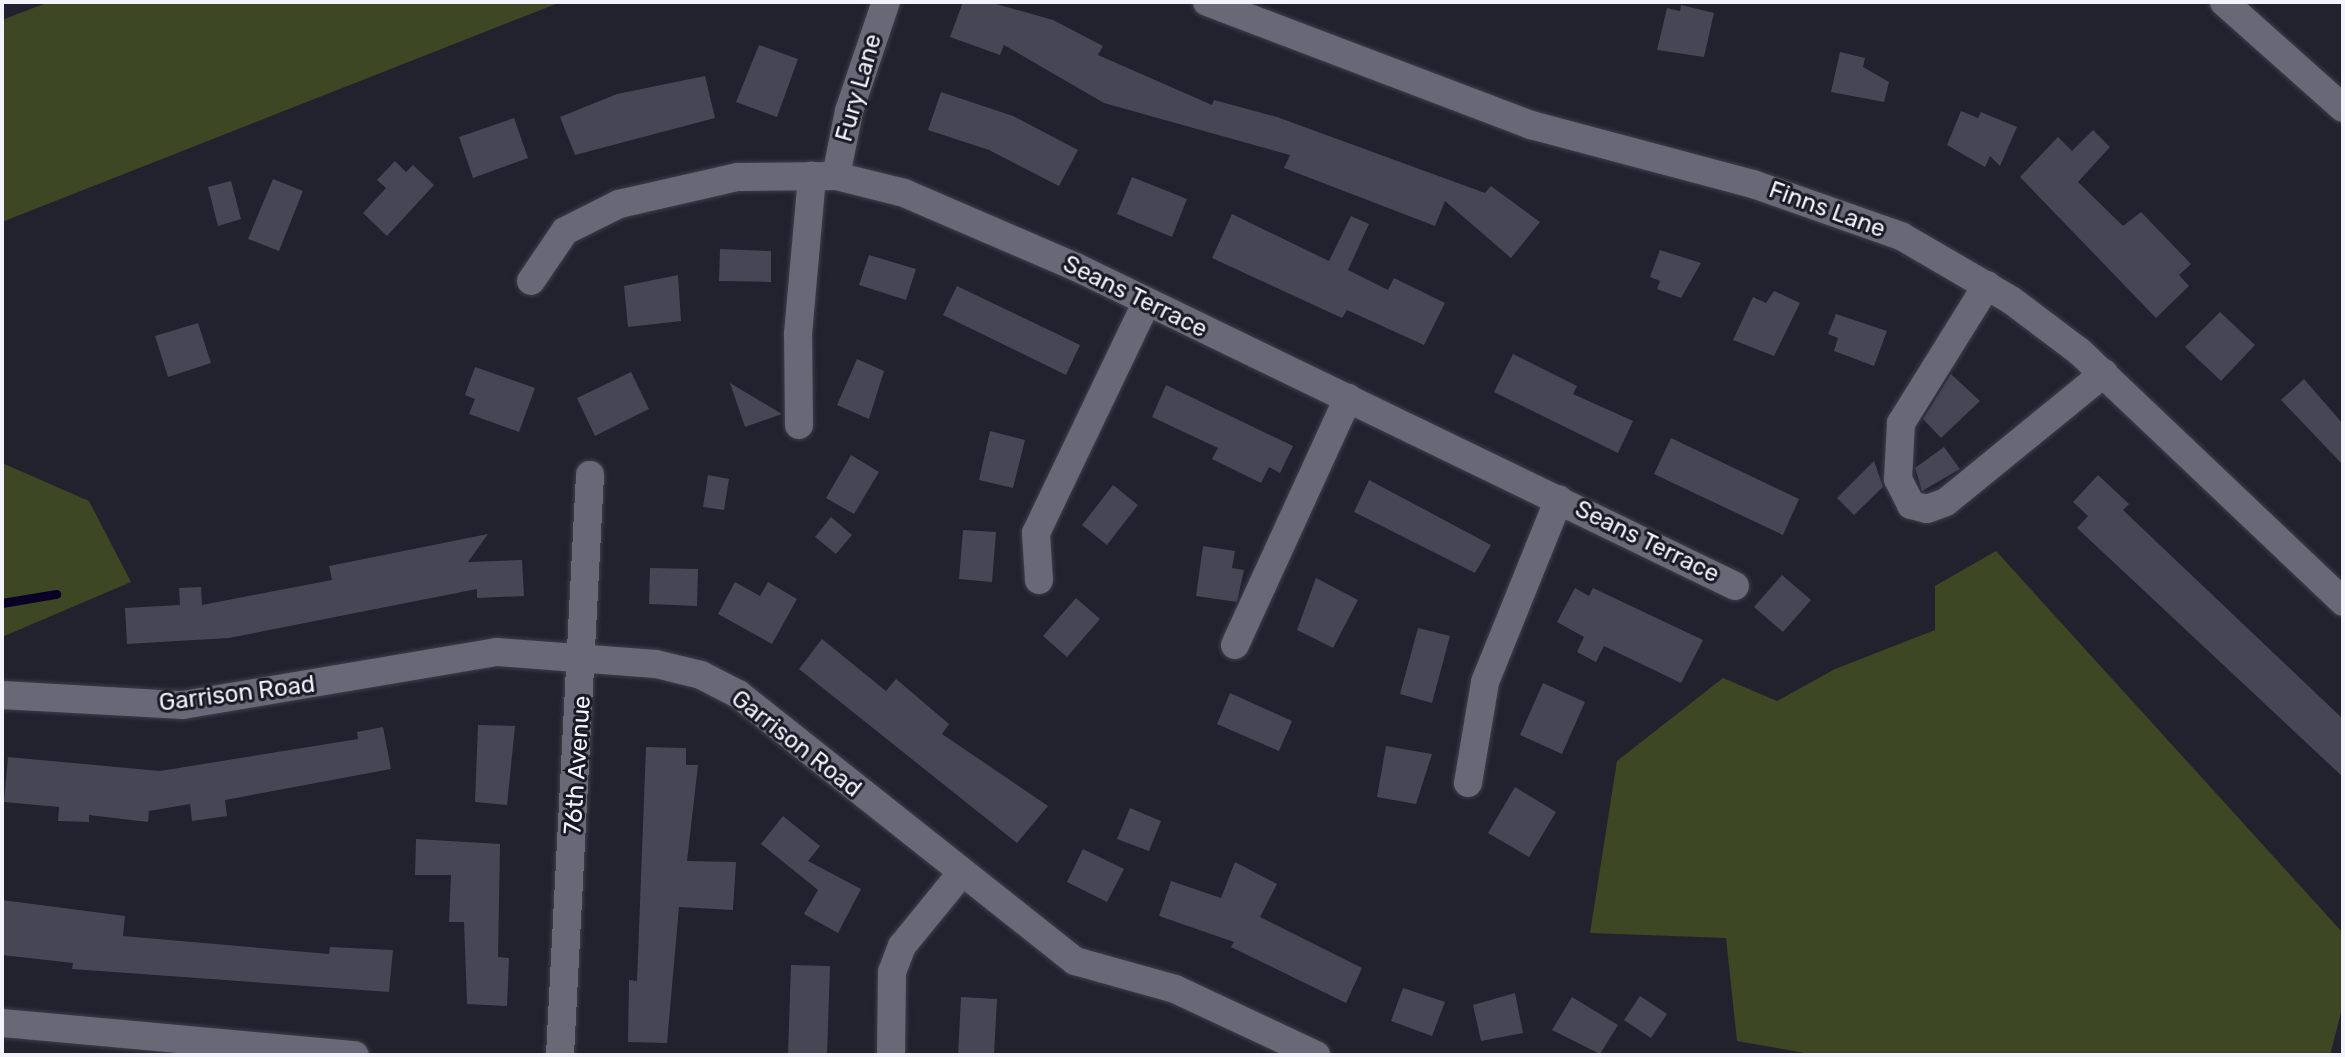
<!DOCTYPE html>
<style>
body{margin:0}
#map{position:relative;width:2345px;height:1057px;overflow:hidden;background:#22212e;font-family:Rubik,sans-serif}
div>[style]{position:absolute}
.green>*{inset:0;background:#3d4723}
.stream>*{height:9px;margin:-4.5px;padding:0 4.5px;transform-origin:4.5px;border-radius:4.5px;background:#0a0127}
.building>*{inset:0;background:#474654}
.roads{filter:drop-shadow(0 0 2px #3f3e48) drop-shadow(0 0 2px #3f3e48)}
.minor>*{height:28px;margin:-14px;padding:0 14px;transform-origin:14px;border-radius:14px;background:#686877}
span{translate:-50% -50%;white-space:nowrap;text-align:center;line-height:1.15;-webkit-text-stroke:6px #191824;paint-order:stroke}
.street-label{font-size:24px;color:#f3f3fb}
.frame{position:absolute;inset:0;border:4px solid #f3f3fb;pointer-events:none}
</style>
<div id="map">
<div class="green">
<i style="clip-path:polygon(49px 2px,561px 2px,2px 222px,2px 20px)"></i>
<i style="clip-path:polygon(2px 463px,89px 501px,131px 582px,2px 637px)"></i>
<i style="clip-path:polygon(1996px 551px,2343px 933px,2343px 1005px,2330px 1055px,1816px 1055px,1737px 1041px,1726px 938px,1590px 933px,1617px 761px,1723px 678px,1777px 701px,1835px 669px,1935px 630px,1935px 586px)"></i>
</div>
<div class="stream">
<i style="left:2px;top:603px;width:55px;rotate:-9.5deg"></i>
</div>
<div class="building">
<i style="clip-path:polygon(963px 2px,989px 2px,1053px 20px,1103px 46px,1098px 55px,1212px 105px,1214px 100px,1277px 117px,1485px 193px,1491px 186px,1540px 222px,1511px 258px,1445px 201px,1435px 226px,1284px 168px,1290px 155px,1104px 103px,1004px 45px,1000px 55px,950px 37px)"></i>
<i style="clip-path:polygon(1681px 5px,1714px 13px,1704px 57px,1657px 50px,1667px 8px,1680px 11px)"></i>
<i style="clip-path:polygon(759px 45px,798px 59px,777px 117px,736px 102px)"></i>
<i style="clip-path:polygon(1840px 52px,1865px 58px,1863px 67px,1889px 82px,1884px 102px,1831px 92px)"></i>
<i style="clip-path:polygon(705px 76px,715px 118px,575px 155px,560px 117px,617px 94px)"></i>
<i style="clip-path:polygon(941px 92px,1013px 116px,1078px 150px,1059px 186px,989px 150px,928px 130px)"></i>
<i style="clip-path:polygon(1961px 111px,1978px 118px,1981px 112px,2017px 127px,2000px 166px,1990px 156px,1985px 167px,1947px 145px)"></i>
<i style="clip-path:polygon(514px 118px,528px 158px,473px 178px,459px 137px)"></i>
<i style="clip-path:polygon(2093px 130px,2110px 147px,2078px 182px,2123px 226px,2141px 212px,2191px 264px,2179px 275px,2189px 286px,2156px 318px,2020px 177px,2058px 137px,2072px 151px)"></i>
<i style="clip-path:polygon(395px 161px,406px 172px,413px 165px,434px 185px,387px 236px,363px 213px,386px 188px,377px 180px)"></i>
<i style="clip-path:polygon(1132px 177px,1187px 199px,1172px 237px,1117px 214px)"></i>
<i style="clip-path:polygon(273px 179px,303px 191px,279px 251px,248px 239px)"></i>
<i style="clip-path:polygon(231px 181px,241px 219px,218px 226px,208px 187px)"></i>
<i style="clip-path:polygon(1232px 214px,1329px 261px,1351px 216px,1369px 224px,1348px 270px,1388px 290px,1394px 278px,1445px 303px,1424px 345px,1347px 310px,1342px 318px,1212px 258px)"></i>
<i style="clip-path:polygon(720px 249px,771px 251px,771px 282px,719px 281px)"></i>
<i style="clip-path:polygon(1660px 250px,1701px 263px,1681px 298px,1657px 289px,1660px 281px,1650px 277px)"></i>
<i style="clip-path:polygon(869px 255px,916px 269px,906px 300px,859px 285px)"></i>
<i style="clip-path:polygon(678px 275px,681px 321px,628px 327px,624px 286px)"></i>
<i style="clip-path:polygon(957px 286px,1080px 345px,1066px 375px,943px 315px)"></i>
<i style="clip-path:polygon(1774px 291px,1800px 303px,1774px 356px,1733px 340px,1753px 297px,1766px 303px)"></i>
<i style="clip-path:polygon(2220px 312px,2255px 345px,2221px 381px,2185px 347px)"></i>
<i style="clip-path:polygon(1836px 314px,1887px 331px,1874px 366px,1834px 351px,1838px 338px,1828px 334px)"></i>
<i style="clip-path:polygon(198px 323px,211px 363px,168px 377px,155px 336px)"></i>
<i style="clip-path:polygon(1513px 354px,1577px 386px,1573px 394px,1633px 421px,1618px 453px,1494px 392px)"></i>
<i style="clip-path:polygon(857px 359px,884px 371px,869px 419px,837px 405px)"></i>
<i style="clip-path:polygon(475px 367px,535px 388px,519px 432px,469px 414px,475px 399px,465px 395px)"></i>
<i style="clip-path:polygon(631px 372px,649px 409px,595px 436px,577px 398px)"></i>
<i style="clip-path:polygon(1951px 374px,1980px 401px,1941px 438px,1923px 419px)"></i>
<i style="clip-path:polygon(2304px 379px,2343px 424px,2343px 465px,2281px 400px)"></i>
<i style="clip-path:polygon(730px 383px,782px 414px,745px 427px)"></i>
<i style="clip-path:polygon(1166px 385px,1293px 446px,1280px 473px,1269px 467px,1261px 483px,1212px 459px,1218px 448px,1152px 417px)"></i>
<i style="clip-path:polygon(990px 431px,1025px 440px,1013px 488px,979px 480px)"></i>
<i style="clip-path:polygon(1671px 438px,1799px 499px,1783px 535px,1654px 474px)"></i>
<i style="clip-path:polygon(1944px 447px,1960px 469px,1922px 491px,1915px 468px)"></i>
<i style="clip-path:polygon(851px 455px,879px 472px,854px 514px,826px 498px)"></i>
<i style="clip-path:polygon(1874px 461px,1883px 487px,1854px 515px,1837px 498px)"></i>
<i style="clip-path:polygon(708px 475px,729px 479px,724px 510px,703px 507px)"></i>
<i style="clip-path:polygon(2098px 475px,2129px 504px,2123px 510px,2343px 719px,2343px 777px,2077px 528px,2088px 516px,2073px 502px)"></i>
<i style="clip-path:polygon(1369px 480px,1491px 545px,1475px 573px,1354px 512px)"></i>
<i style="clip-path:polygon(1113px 485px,1138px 505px,1107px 545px,1082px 525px)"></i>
<i style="clip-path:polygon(831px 517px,852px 535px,836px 554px,815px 537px)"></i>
<i style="clip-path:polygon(963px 530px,996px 532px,992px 582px,959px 579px)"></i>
<i style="clip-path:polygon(488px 534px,468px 562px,522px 560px,524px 596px,477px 598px,477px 589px,229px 638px,127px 644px,125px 608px,180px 605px,179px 588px,201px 587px,202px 605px,332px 580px,329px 566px)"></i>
<i style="clip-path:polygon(1203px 546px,1235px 551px,1232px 568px,1244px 570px,1237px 602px,1196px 596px)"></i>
<i style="clip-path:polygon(650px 568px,698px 569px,697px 606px,649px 604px)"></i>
<i style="clip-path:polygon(1782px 575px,1811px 600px,1783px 632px,1754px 607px)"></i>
<i style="clip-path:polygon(1316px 578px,1358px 600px,1333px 648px,1297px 630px)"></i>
<i style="clip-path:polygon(735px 582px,760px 596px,768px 582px,797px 599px,772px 644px,718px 614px)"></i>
<i style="clip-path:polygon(1575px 588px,1589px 596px,1593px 588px,1703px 640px,1681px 683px,1604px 646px,1596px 662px,1577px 652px,1584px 637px,1557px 622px)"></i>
<i style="clip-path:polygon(1076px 598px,1100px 619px,1067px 657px,1043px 636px)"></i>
<i style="clip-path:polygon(1418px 628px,1450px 636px,1432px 703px,1400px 694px)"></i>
<i style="clip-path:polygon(822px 639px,886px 691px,896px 679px,949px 724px,942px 734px,1048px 806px,1017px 843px,799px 669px)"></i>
<i style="clip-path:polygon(1543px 683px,1585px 702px,1562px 754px,1520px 735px)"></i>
<i style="clip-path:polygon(1230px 693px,1292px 721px,1279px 751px,1217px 724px)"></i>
<i style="clip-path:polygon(478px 725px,515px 726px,507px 805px,475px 802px)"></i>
<i style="clip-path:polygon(383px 727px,391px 769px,225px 800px,227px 816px,192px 821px,190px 804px,149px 811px,148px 822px,89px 815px,89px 822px,58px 821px,59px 807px,4px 802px,8px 757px,160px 771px,358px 739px,357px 732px)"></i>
<i style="clip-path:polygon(1386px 746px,1432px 754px,1416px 804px,1377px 797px)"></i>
<i style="clip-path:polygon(646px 747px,686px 748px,686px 765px,698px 765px,687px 861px,736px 862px,733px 910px,679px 907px,667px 1043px,628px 1042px,629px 980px,637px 981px)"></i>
<i style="clip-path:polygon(1515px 787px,1556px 812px,1529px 857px,1488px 833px)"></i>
<i style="clip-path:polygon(1130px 808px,1161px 821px,1149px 851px,1117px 839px)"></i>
<i style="clip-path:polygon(783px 816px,820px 846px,808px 861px,861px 889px,838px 933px,804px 914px,818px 890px,761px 844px)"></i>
<i style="clip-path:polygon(416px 839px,500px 844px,498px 957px,509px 958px,507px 1006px,467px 1004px,464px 922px,449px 922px,451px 875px,415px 875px)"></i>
<i style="clip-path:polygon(1083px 849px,1124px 869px,1107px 902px,1067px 882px)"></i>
<i style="clip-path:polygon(1235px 862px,1277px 884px,1260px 917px,1362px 968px,1346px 1003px,1231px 947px,1234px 942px,1159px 916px,1171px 881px,1221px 898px)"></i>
<i style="clip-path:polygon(2px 900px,125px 916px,123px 936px,329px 954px,330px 947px,393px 950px,389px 992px,72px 969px,73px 963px,2px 955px)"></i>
<i style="clip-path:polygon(791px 965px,830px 966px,827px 1055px,788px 1055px)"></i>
<i style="clip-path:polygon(1403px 988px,1445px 1002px,1432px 1036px,1391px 1021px)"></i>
<i style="clip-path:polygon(1515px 993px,1523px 1033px,1481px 1041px,1473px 1005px)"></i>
<i style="clip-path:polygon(1640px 996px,1667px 1014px,1651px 1038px,1624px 1020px)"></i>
<i style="clip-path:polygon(961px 997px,997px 999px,994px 1055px,958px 1055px)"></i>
<i style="clip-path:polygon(1572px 997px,1618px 1025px,1600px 1054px,1552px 1030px)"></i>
</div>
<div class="roads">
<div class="minor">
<i style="left:1207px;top:2px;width:347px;rotate:20.8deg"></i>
<i style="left:1531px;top:125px;width:230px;rotate:14.9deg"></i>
<i style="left:1753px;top:184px;width:157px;rotate:19.4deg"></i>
<i style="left:1901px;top:236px;width:127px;rotate:30.2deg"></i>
<i style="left:2011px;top:300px;width:86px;rotate:37deg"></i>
<i style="left:2080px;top:352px;width:363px;rotate:43.5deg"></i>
<i style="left:2224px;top:2px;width:159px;rotate:41.7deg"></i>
<i style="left:836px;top:176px;width:66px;rotate:-78.7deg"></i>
<i style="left:849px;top:111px;width:115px;rotate:-71.3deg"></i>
<i style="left:531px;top:281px;width:60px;rotate:-55.8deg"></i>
<i style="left:565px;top:231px;width:60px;rotate:-26.6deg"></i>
<i style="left:619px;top:204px;width:122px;rotate:-12.8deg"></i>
<i style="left:738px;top:177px;width:98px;rotate:-0.6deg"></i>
<i style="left:836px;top:176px;width:70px;rotate:14deg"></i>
<i style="left:904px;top:193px;width:187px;rotate:23.3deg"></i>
<i style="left:1076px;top:267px;width:732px;rotate:25.83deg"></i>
<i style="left:1987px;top:285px;width:163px;rotate:121.9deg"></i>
<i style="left:1901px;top:423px;width:56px;rotate:93.1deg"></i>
<i style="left:1898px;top:479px;width:29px;rotate:63deg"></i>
<i style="left:1911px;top:505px;width:16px;rotate:14deg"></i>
<i style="left:1927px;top:509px;width:20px;rotate:-20deg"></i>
<i style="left:1946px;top:502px;width:204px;rotate:-39.2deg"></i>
<i style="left:799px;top:425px;width:91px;rotate:-90.6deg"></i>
<i style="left:798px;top:334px;width:159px;rotate:-84.9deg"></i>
<i style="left:1039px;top:580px;width:47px;rotate:-93.7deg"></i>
<i style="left:1036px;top:533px;width:255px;rotate:-64.4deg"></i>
<i style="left:1235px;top:645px;width:272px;rotate:-65.4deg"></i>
<i style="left:2px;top:695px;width:181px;rotate:3.2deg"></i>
<i style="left:183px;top:705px;width:318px;rotate:-9.6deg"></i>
<i style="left:497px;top:652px;width:159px;rotate:4.3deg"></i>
<i style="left:656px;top:664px;width:46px;rotate:13.7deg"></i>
<i style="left:701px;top:675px;width:42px;rotate:27.2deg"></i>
<i style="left:738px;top:694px;width:430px;rotate:38.4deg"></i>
<i style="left:1075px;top:961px;width:104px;rotate:15.6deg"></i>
<i style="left:1175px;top:989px;width:156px;rotate:25.1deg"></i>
<i style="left:1468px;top:783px;width:102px;rotate:-80.4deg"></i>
<i style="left:1485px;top:682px;width:197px;rotate:-68deg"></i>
<i style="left:2px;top:1023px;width:354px;rotate:5.2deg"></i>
<i style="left:560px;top:1055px;width:581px;rotate:-87.04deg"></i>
<i style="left:891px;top:1055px;width:83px;rotate:-89.3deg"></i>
<i style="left:892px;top:972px;width:28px;rotate:-69deg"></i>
<i style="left:902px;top:946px;width:92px;rotate:-50.8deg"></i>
</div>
</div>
<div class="street-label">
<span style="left:859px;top:88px;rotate:-74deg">Fury Lane</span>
<span style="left:1827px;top:210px;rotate:20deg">Finns Lane</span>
<span style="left:1135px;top:297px;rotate:26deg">Seans Terrace</span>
<span style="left:1647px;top:542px;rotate:26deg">Seans Terrace</span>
<span style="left:237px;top:694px;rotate:-7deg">Garrison Road</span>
<span style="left:796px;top:744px;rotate:38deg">Garrison Road</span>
<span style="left:578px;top:765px;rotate:-86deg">76th Avenue</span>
</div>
<div class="frame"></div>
</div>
